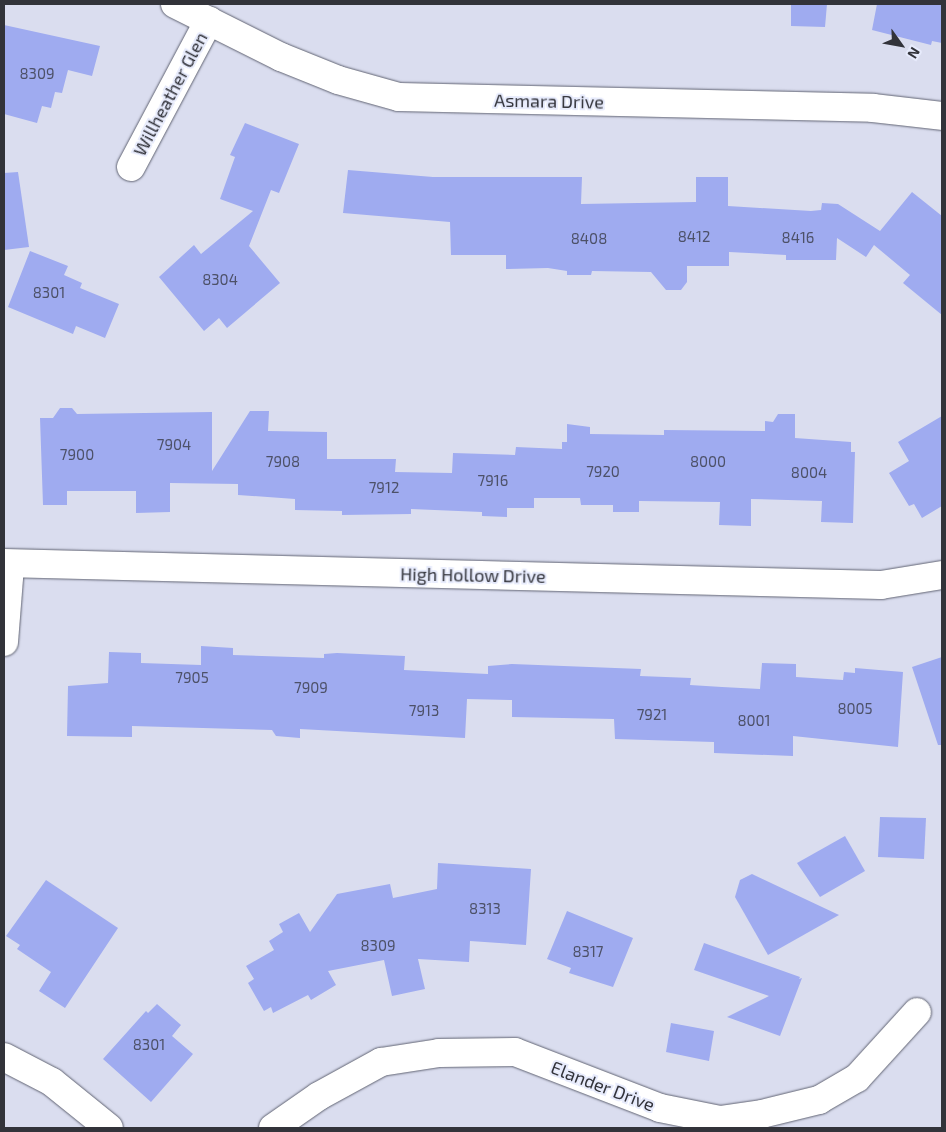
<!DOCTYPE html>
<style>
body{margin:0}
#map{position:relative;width:946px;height:1132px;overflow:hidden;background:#daddef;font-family:"Exo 2",sans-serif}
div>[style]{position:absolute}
.building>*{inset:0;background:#9fabf0}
.roads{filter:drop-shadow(0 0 1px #616473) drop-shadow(0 0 1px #616473)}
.minor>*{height:28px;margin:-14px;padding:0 14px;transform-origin:14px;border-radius:14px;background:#fff}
span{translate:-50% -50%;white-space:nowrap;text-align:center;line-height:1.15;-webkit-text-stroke:4px #e7ebfc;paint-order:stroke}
.number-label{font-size:15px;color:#4d5168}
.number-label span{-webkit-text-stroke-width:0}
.street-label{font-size:18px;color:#32333a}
.frame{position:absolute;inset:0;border:5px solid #32333a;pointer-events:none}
.north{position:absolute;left:876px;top:20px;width:50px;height:50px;-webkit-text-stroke:4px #e7ebfc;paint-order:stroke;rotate:122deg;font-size:14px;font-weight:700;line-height:20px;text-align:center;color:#32333a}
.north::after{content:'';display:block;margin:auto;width:18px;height:22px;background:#32333a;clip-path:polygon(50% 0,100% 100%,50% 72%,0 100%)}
</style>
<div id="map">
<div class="building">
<i style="clip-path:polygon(791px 4px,827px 4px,825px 27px,791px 26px)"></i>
<i style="clip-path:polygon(877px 4px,942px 4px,942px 43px,932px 41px,931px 45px,872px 30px)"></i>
<i style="clip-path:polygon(4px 25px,100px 46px,92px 76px,68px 70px,62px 93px,55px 92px,51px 108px,42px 106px,37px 123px,4px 114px)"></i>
<i style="clip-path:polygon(245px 123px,299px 144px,279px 193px,271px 190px,249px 246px,280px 283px,227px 328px,219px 318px,204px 331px,159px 277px,194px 245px,201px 254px,253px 211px,220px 199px,235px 157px,230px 155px)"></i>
<i style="clip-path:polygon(348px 170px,433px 177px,582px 177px,581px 204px,696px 202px,696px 177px,728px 177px,728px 206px,811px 211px,821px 210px,822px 203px,838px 204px,880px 231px,912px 192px,942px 216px,942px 315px,903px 283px,910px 275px,874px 245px,866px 257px,837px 238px,836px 260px,786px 260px,786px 255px,729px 252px,729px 266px,687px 266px,687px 282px,681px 290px,666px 290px,651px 272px,592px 271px,591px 275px,567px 275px,567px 271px,548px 268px,506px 269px,506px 255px,451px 255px,450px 222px,343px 213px)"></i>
<i style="clip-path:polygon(18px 172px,29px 247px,4px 250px,4px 173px)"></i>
<i style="clip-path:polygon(30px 251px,68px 266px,64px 275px,82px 283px,80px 288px,119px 304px,105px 338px,76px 326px,73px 334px,8px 307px)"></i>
<i style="clip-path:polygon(60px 408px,72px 408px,77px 414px,212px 412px,212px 471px,250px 411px,269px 411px,268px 431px,327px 432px,327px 459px,396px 459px,395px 472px,452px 473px,453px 453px,515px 455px,516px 447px,562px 449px,562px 442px,567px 442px,567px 424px,590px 427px,590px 434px,664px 435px,664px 430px,765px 431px,765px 421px,773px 422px,778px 414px,795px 414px,795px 438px,851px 442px,851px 452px,855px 452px,853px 523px,821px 522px,822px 501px,751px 499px,751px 526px,719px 525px,720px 502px,639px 501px,639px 512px,613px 512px,613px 505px,581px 505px,580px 498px,534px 498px,534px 508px,507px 508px,507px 517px,482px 516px,482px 512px,411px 509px,411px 514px,342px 515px,342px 511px,295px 510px,295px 499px,238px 495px,238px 484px,170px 483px,170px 512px,136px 513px,136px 491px,67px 491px,67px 505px,43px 505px,40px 418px,53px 418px)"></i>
<i style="clip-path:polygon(942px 416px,942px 506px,922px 518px,914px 504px,909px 506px,889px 473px,909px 461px,898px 442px)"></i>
<i style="clip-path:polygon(201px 646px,233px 648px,233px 655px,324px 658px,324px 654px,337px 653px,405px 656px,404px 670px,488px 674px,488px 666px,512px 664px,641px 669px,640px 676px,691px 678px,690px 685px,722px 687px,760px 689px,762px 663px,796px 664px,796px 677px,843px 680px,844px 672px,855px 673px,855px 668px,903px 672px,898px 747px,793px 736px,793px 756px,714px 753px,714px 742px,615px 739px,614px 719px,512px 717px,512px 700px,467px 699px,465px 738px,300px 729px,300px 738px,276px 736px,272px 730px,132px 726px,132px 737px,67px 736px,68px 686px,108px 683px,109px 652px,141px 653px,141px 663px,201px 665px)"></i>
<i style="clip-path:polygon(942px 657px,942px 745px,938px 745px,912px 667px)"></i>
<i style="clip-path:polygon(880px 817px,926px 818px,924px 859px,878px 857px)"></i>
<i style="clip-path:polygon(845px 836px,865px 871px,820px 897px,797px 863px)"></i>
<i style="clip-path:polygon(438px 863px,531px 869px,526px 945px,470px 941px,469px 962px,418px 959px,425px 989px,392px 996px,384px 960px,328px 971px,336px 985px,311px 1000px,308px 995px,273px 1013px,271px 1007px,264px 1011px,248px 983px,254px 979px,246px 966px,274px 950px,269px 941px,283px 932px,279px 924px,299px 913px,310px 932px,337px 894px,390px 884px,393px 898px,437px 889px)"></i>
<i style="clip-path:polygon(752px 874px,839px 915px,768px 955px,735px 897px,740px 880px)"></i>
<i style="clip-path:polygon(46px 880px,118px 928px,65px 1008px,39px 991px,51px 972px,17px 949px,20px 945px,6px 936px)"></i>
<i style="clip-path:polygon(567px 911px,633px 938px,613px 987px,569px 973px,571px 968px,547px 959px)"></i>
<i style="clip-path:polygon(704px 943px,800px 977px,799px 979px,802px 978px,780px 1036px,727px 1017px,769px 996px,694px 970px)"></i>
<i style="clip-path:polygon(157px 1004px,181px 1025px,172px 1036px,193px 1054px,151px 1102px,103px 1059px,146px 1011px,148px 1013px)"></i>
<i style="clip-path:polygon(671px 1023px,714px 1031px,709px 1061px,666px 1052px)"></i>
</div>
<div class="roads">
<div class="minor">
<i style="left:175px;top:4px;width:119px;rotate:26.6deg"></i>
<i style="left:281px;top:57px;width:61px;rotate:22deg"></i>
<i style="left:338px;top:80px;width:63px;rotate:15.6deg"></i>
<i style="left:399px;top:97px;width:474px;rotate:1.3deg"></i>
<i style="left:873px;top:108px;width:69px;rotate:6.6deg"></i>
<i style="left:131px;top:167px;width:166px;rotate:-62deg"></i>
<i style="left:4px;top:563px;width:877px;rotate:1.44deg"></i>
<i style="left:881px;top:585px;width:62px;rotate:-9.3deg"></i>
<i style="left:4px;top:642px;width:77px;rotate:-85.5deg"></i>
<i style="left:4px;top:1057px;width:54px;rotate:27.5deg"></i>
<i style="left:52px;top:1082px;width:73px;rotate:38.9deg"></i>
<i style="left:273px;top:1128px;width:56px;rotate:-34.8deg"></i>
<i style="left:319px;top:1096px;width:71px;rotate:-28.7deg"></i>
<i style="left:381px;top:1062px;width:59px;rotate:-8.8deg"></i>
<i style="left:439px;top:1053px;width:76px;rotate:-0.8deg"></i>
<i style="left:515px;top:1052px;width:155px;rotate:21.1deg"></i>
<i style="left:660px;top:1108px;width:61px;rotate:11.3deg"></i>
<i style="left:720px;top:1120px;width:42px;rotate:-8.1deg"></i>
<i style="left:762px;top:1114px;width:59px;rotate:-13.8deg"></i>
<i style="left:819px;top:1100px;width:44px;rotate:-30.1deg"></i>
<i style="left:857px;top:1078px;width:89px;rotate:-47.7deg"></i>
</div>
</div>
<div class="number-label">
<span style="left:37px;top:74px">8309</span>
<span style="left:694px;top:237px">8412</span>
<span style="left:798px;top:238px">8416</span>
<span style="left:589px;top:239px">8408</span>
<span style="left:220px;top:280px">8304</span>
<span style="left:49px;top:293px">8301</span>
<span style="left:174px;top:445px">7904</span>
<span style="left:77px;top:455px">7900</span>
<span style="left:283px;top:462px">7908</span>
<span style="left:708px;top:462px">8000</span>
<span style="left:603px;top:472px">7920</span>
<span style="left:809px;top:473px">8004</span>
<span style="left:493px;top:481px">7916</span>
<span style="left:384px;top:488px">7912</span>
<span style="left:192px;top:678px">7905</span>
<span style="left:311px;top:688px">7909</span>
<span style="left:855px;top:709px">8005</span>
<span style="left:424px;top:711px">7913</span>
<span style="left:652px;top:715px">7921</span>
<span style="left:754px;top:721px">8001</span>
<span style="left:485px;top:909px">8313</span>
<span style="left:378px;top:946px">8309</span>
<span style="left:588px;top:952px">8317</span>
<span style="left:149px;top:1045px">8301</span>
</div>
<div class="street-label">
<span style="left:170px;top:94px;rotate:-62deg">Willheather Glen</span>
<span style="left:549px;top:101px;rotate:1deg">Asmara Drive</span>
<span style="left:473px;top:575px;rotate:1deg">High Hollow Drive</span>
<span style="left:603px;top:1086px;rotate:21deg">Elander Drive</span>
</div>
<div class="frame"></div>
<div class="north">N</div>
</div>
